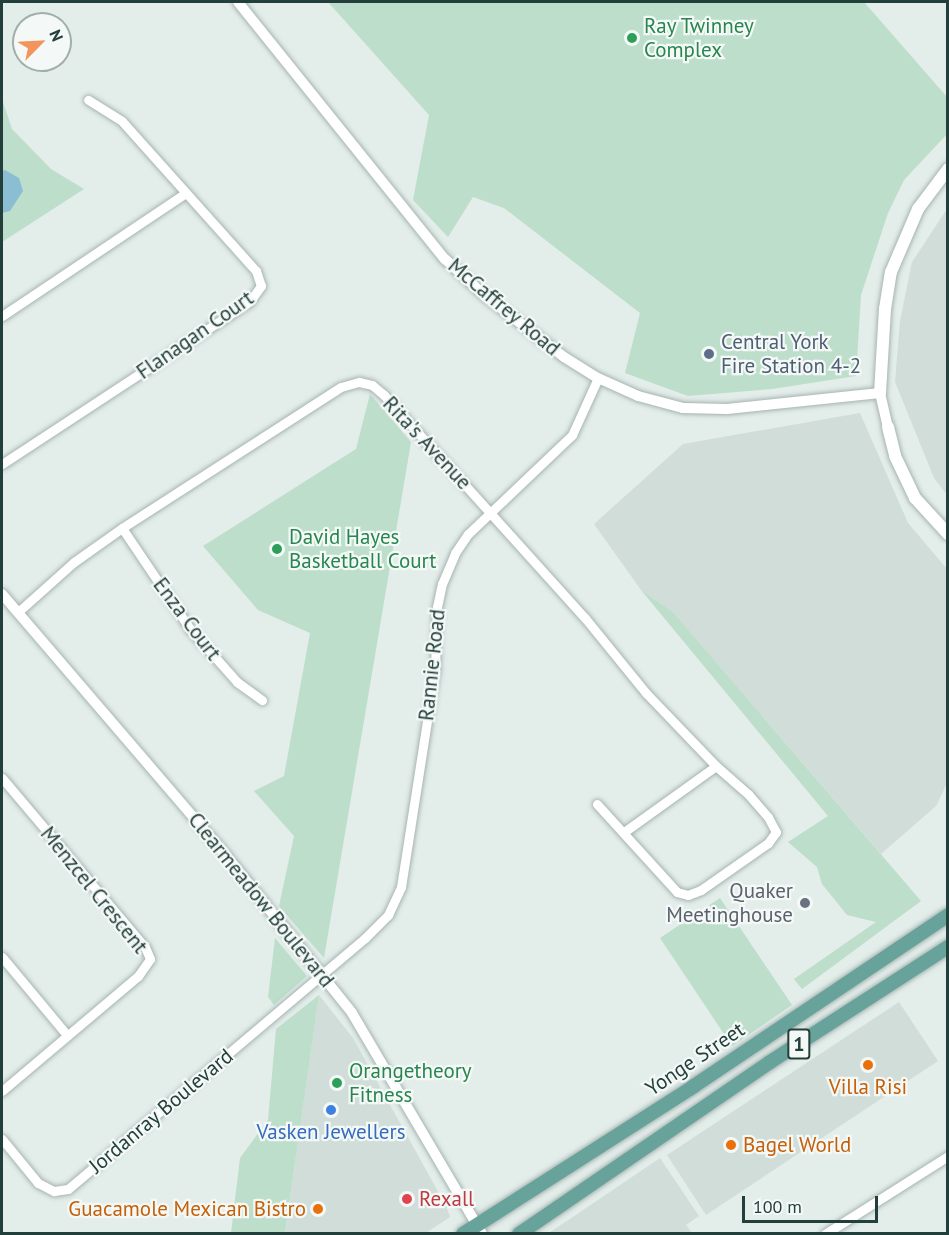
<!DOCTYPE html>
<style>
body{margin:0}
#map{position:relative;width:949px;height:1235px;overflow:hidden;background:#e3edea;font-family:"PT Sans",sans-serif}
div>[style]{position:absolute}
.built>*{inset:0;background:#d1ddd9}
.green>*{inset:0;background:#bcdeca}
.water>*{inset:0;background:#8bbed2}
.roads{filter:drop-shadow(0 0 2px #a6b5b2) drop-shadow(0 0 2px #a6b5b2)}
.minor>*{height:9px;margin:-4.5px;padding:0 4.5px;transform-origin:4.5px;border-radius:4.5px;background:#fff}
.tertiary>*{height:10px;margin:-5px;padding:0 5px;transform-origin:5px;border-radius:5px;background:#fff}
.secondary>*{height:12px;margin:-6px;padding:0 6px;transform-origin:6px;border-radius:6px;background:#fff}
.primary>*{height:14px;margin:-7px;padding:0 7px;transform-origin:7px;border-radius:7px;background:#68a39b}
.dots>*{width:16px;height:16px;translate:-50% -50%;box-sizing:border-box;border:3px solid #f4f9f7;border-radius:50%}
span{translate:-50% -50%;white-space:nowrap;text-align:center;line-height:1.15;-webkit-text-stroke:4.5px #f4f9f7;paint-order:stroke}
.shield-label span{padding:2px 4px;background:#f4f9f7;border:2px solid;border-radius:4px;-webkit-text-stroke-width:0}
.shield-label{font-size:20px;color:#233f3b;font-weight:700}
.leisure-label{font-size:21px;color:#27864d}
.left{translate:0 -50%;text-align:left}
.street-label{font-size:21px;color:#233f3b}
.service-label{font-size:21px;color:#4e5e75}
.worship-label{font-size:21px;color:#5b616d}
.right{translate:-100% -50%;text-align:right}
.food-label{font-size:21px;color:#c56008}
.shop-label{font-size:21px;color:#366cbe}
.health-label{font-size:21px;color:#be3a42}
.frame{position:absolute;inset:0;border:3px solid #233f3b;pointer-events:none}
.north{position:absolute;left:12px;top:12px;width:60px;height:60px;box-sizing:border-box;background:#f4f9f7;border:2px solid #a0afac;border-radius:50%;rotate:66deg;font-size:16px;font-weight:700;line-height:24px;text-align:center;color:#233f3b}
.north::after{content:'';display:block;margin:auto;width:21px;height:27px;background:#f2945c;clip-path:polygon(50% 0,100% 100%,50% 72%,0 100%)}
.scale{position:absolute;left:742px;top:1196px;width:136px;height:27px;box-sizing:border-box;border:3px solid #233f3b;border-top:0;padding-left:8px;font-size:18px;line-height:21px;white-space:nowrap;color:#233f3b;-webkit-text-stroke:4px #f4f9f7;paint-order:stroke}
</style>
<div id="map">
<div class="built">
<i style="clip-path:polygon(947px 209px,947px 495px,934px 478px,895px 382px,900px 321px,912px 262px)"></i>
<i style="clip-path:polygon(860px 413px,908px 523px,947px 569px,948px 781px,936px 806px,881px 854px,673px 612px,641px 590px,594px 524px,683px 444px)"></i>
<i style="clip-path:polygon(319px 995px,353px 1038px,446px 1206px,450px 1217px,426px 1233px,285px 1234px)"></i>
<i style="clip-path:polygon(899px 1002px,938px 1061px,706px 1215px,667px 1155px)"></i>
<i style="clip-path:polygon(660px 1158px,699px 1216px,686px 1225px,692px 1233px,549px 1233px)"></i>
</div>
<div class="green">
<i style="clip-path:polygon(328px 2px,864px 2px,947px 97px,948px 133px,904px 180px,888px 213px,861px 295px,856px 376px,772px 389px,688px 396px,625px 373px,640px 313px,504px 208px,473px 197px,448px 237px,413px 200px,429px 115px)"></i>
<i style="clip-path:polygon(2px 99px,12px 129px,51px 169px,84px 189px,2px 242px)"></i>
<i style="clip-path:polygon(370px 394px,411px 442px,324px 958px,279px 906px,294px 836px,254px 791px,284px 776px,310px 633px,258px 610px,203px 546px,356px 449px)"></i>
<i style="clip-path:polygon(641px 590px,673px 612px,921px 901px,802px 989px,794px 979px,876px 922px,847px 915px,822px 884px,817px 867px,788px 842px,828px 816px)"></i>
<i style="clip-path:polygon(720px 898px,792px 1005px,732px 1046px,660px 938px)"></i>
<i style="clip-path:polygon(275px 938px,307px 976px,274px 1005px,268px 997px)"></i>
<i style="clip-path:polygon(319px 995px,285px 1233px,231px 1233px,240px 1158px,268px 1120px,276px 1029px)"></i>
</div>
<div class="water">
<i style="clip-path:polygon(5px 170px,19px 178px,23px 191px,10px 211px,2px 213px,2px 171px)"></i>
</div>
<div class="roads">
<div class="minor">
<i style="left:2px;top:316px;width:221px;rotate:-33.8deg"></i>
<i style="left:2px;top:464px;width:297px;rotate:-33.3deg"></i>
<i style="left:250px;top:301px;width:19px;rotate:-54deg"></i>
<i style="left:261px;top:286px;width:16px;rotate:-108deg"></i>
<i style="left:256px;top:271px;width:201px;rotate:-131.8deg"></i>
<i style="left:122px;top:121px;width:40px;rotate:-148deg"></i>
<i style="left:122px;top:528px;width:122px;rotate:56deg"></i>
<i style="left:190px;top:629px;width:71px;rotate:48.4deg"></i>
<i style="left:237px;top:682px;width:31px;rotate:36deg"></i>
<i style="left:18px;top:612px;width:75px;rotate:-41.8deg"></i>
<i style="left:74px;top:562px;width:59px;rotate:-35.3deg"></i>
<i style="left:122px;top:528px;width:260px;rotate:-32.8deg"></i>
<i style="left:341px;top:387px;width:19px;rotate:-16deg"></i>
<i style="left:359px;top:382px;width:13px;rotate:13deg"></i>
<i style="left:372px;top:385px;width:16px;rotate:40deg"></i>
<i style="left:384px;top:395px;width:300px;rotate:48deg"></i>
<i style="left:585px;top:618px;width:97px;rotate:50.9deg"></i>
<i style="left:646px;top:693px;width:101px;rotate:46.2deg"></i>
<i style="left:716px;top:766px;width:43px;rotate:41.2deg"></i>
<i style="left:748px;top:794px;width:30px;rotate:49deg"></i>
<i style="left:768px;top:817px;width:17px;rotate:62deg"></i>
<i style="left:776px;top:832px;width:14px;rotate:126deg"></i>
<i style="left:768px;top:843px;width:82px;rotate:145deg"></i>
<i style="left:701px;top:890px;width:14px;rotate:159deg"></i>
<i style="left:688px;top:895px;width:11px;rotate:-165deg"></i>
<i style="left:677px;top:892px;width:119px;rotate:-132.3deg"></i>
<i style="left:2px;top:778px;width:221px;rotate:49.8deg"></i>
<i style="left:145px;top:947px;width:13px;rotate:67deg"></i>
<i style="left:150px;top:959px;width:21px;rotate:125deg"></i>
<i style="left:138px;top:976px;width:178px;rotate:139.8deg"></i>
<i style="left:624px;top:832px;width:113px;rotate:-35.7deg"></i>
<i style="left:2px;top:957px;width:102px;rotate:50.2deg"></i>
<i style="left:2px;top:1139px;width:57px;rotate:50.7deg"></i>
<i style="left:38px;top:1183px;width:18px;rotate:27deg"></i>
<i style="left:54px;top:1191px;width:14px;rotate:-8deg"></i>
<i style="left:68px;top:1189px;width:389px;rotate:-40.2deg"></i>
<i style="left:365px;top:938px;width:33px;rotate:-45deg"></i>
<i style="left:388px;top:915px;width:31px;rotate:-65deg"></i>
<i style="left:401px;top:887px;width:220px;rotate:-81.1deg"></i>
<i style="left:435px;top:670px;width:63px;rotate:-88.2deg"></i>
<i style="left:437px;top:607px;width:24px;rotate:-78deg"></i>
<i style="left:442px;top:584px;width:34px;rotate:-67deg"></i>
<i style="left:455px;top:553px;width:23px;rotate:-56deg"></i>
<i style="left:468px;top:534px;width:144px;rotate:-43.6deg"></i>
<i style="left:572px;top:435px;width:63px;rotate:-65.5deg"></i>
<i style="left:825px;top:1234px;width:146px;rotate:-32.4deg"></i>
</div>
<div class="tertiary">
<i style="left:238px;top:2px;width:330px;rotate:51.2deg"></i>
<i style="left:445px;top:259px;width:53px;rotate:42.7deg"></i>
<i style="left:484px;top:295px;width:101px;rotate:37.8deg"></i>
<i style="left:564px;top:357px;width:40px;rotate:32deg"></i>
<i style="left:598px;top:378px;width:44px;rotate:24.2deg"></i>
<i style="left:638px;top:396px;width:47px;rotate:14.9deg"></i>
<i style="left:683px;top:408px;width:44px;rotate:1.3deg"></i>
<i style="left:727px;top:409px;width:154px;rotate:-6deg"></i>
<i style="left:880px;top:393px;width:35px;rotate:77deg"></i>
<i style="left:2px;top:594px;width:335px;rotate:49.4deg"></i>
<i style="left:220px;top:848px;width:211px;rotate:51.3deg"></i>
<i style="left:352px;top:1013px;width:256px;rotate:59.5deg"></i>
</div>
<div class="secondary">
<i style="left:880px;top:393px;width:84px;rotate:-86.6deg"></i>
<i style="left:885px;top:309px;width:37px;rotate:-81deg"></i>
<i style="left:891px;top:272px;width:69px;rotate:-66.8deg"></i>
<i style="left:918px;top:209px;width:50px;rotate:-53.1deg"></i>
<i style="left:888px;top:427px;width:30px;rotate:76deg"></i>
<i style="left:895px;top:456px;width:47px;rotate:64.5deg"></i>
<i style="left:915px;top:498px;width:49px;rotate:47.5deg"></i>
</div>
<div class="primary">
<i style="left:463px;top:1234px;width:274px;rotate:-32.6deg"></i>
<i style="left:694px;top:1086px;width:306px;rotate:-33.9deg"></i>
<i style="left:519px;top:1234px;width:304px;rotate:-34.4deg"></i>
<i style="left:770px;top:1062px;width:212px;rotate:-32.9deg"></i>
</div>
</div>
<div class="dots">
<i style="left:632px;top:38px;background:#2e9e5b"></i>
<i style="left:709px;top:354px;background:#5c6f8a"></i>
<i style="left:277px;top:549px;background:#2e9e5b"></i>
<i style="left:805px;top:903px;background:#6b7280"></i>
<i style="left:868px;top:1065px;background:#e8710a"></i>
<i style="left:337px;top:1083px;background:#2e9e5b"></i>
<i style="left:331px;top:1110px;background:#3f7fe0"></i>
<i style="left:731px;top:1145px;background:#e8710a"></i>
<i style="left:407px;top:1199px;background:#e0444e"></i>
<i style="left:318px;top:1209px;background:#e8710a"></i>
</div>
<div class="shield-label">
<span style="left:799px;top:1044px">1</span>
</div>
<div class="leisure-label">
<span class="left" style="left:644px;top:38px">Ray Twinney<br>Complex</span>
<span class="left" style="left:289px;top:549px">David Hayes<br>Basketball Court</span>
<span class="left" style="left:349px;top:1083px">Orangetheory<br>Fitness</span>
</div>
<div class="street-label">
<span style="left:504px;top:307px;rotate:40deg">McCaffrey Road</span>
<span style="left:195px;top:335px;rotate:-35deg">Flanagan Court</span>
<span style="left:427px;top:443px;rotate:47deg">Rita's Avenue</span>
<span style="left:187px;top:619px;rotate:53deg">Enza Court</span>
<span style="left:432px;top:665px;rotate:-84deg">Rannie Road</span>
<span style="left:94px;top:890px;rotate:51deg">Menzcel Crescent</span>
<span style="left:261px;top:900px;rotate:51deg">Clearmeadow Boulevard</span>
<span style="left:695px;top:1059px;rotate:-34deg">Yonge Street</span>
<span style="left:161px;top:1111px;rotate:-40deg">Jordanray Boulevard</span>
</div>
<div class="service-label">
<span class="left" style="left:721px;top:354px">Central York<br>Fire Station 4-2</span>
</div>
<div class="worship-label">
<span class="right" style="left:793px;top:903px">Quaker<br>Meetinghouse</span>
</div>
<div class="food-label">
<span style="left:868px;top:1087px">Villa Risi</span>
<span class="left" style="left:743px;top:1145px">Bagel World</span>
<span class="right" style="left:306px;top:1209px">Guacamole Mexican Bistro</span>
</div>
<div class="shop-label">
<span style="left:331px;top:1132px">Vasken Jewellers</span>
</div>
<div class="health-label">
<span class="left" style="left:419px;top:1199px">Rexall</span>
</div>
<div class="frame"></div>
<div class="north">N</div>
<div class="scale">100 m</div>
</div>
